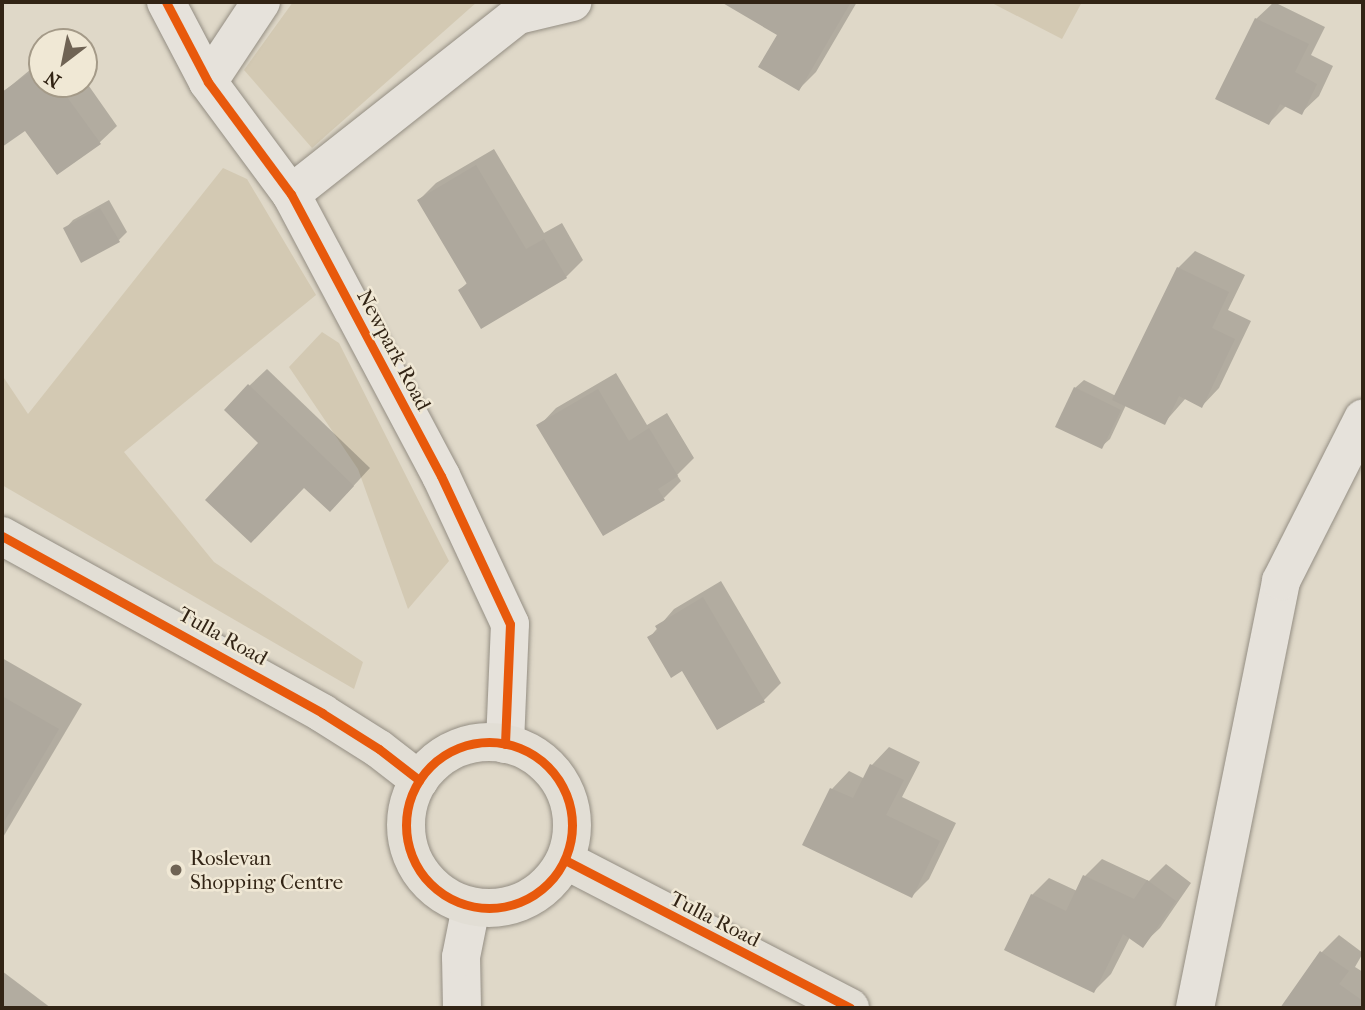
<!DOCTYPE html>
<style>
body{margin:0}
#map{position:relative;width:1365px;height:1010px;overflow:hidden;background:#dfd8c8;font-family:"IM FELL French Canon",serif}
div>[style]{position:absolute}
.green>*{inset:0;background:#d3c9b3}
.shadow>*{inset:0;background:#0003}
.building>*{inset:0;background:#aea89d}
.roads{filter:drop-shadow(0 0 2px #948e83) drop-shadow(0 0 2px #948e83)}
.minor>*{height:38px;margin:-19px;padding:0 19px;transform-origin:19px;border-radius:19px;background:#e6e2db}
.major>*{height:38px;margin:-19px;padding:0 19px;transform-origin:19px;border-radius:19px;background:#e2ded5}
.major>.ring{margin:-19px;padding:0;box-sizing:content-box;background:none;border:38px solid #e2ded5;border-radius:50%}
.cycleway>*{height:9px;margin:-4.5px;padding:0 4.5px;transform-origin:4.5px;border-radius:4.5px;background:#e8590c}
.cycleway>.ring{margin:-4.5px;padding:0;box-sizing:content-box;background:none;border:9px solid #e8590c;border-radius:50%}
.dots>*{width:19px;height:19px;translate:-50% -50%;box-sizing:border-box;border:4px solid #f0e8d5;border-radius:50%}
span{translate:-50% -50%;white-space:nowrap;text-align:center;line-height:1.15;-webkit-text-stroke:5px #f0e8d5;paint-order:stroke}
.street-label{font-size:21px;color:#322415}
.poi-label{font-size:21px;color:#322415}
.left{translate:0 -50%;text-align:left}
.frame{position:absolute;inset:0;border:4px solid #322415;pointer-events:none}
.north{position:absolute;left:28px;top:28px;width:70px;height:70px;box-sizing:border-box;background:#f0e8d5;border:2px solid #a49a88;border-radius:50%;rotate:212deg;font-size:19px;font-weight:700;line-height:28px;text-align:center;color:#322415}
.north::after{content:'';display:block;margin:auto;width:24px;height:32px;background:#6f6354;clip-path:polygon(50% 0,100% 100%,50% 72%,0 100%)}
</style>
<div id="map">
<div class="green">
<i style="clip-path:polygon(293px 2px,477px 2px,312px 148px,244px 70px)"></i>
<i style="clip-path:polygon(990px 2px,1082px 2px,1062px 39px)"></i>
<i style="clip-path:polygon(223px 168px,247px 179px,316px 295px,124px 452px,214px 562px,363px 662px,354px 689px,2px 485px,2px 375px,28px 414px)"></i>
<i style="clip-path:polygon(322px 332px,339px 343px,449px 561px,408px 609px,358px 469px,289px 367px)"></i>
</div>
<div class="shadow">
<i style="clip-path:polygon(736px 2px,857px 2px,816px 72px,799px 89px,780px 34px,733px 7px)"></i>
<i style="clip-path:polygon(1274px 2px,1325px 27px,1311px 55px,1333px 66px,1319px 96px,1301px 113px,1286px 106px,1269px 123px,1256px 19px)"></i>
<i style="clip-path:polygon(42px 60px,42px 84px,84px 84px,84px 79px,117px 126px,99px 143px,2px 93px)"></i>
<i style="clip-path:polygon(494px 149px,544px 233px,562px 223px,583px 260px,566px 277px,460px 290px,468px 282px,419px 200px,436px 183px)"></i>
<i style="clip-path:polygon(109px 200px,127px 232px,119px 240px,65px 229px,73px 220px)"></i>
<i style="clip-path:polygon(1195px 251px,1245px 275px,1228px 310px,1251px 321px,1219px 388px,1202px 406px,1186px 398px,1164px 423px,1126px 405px,1110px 439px,1101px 447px,1075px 388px,1084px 380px,1116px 396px,1178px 268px)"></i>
<i style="clip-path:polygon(267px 369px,370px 468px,347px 493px,261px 443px,249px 386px)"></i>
<i style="clip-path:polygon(616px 373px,647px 425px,667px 413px,694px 458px,677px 475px,681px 481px,664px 498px,539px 426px,556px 408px)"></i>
<i style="clip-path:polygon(721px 581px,781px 683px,764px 700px,717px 728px,683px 669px,649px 638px,674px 609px)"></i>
<i style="clip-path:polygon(2px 658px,82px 704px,2px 839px)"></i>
<i style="clip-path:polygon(889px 747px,920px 762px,902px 797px,956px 823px,929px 879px,912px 896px,805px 844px,832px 789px,849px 771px,865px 779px,872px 765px)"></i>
<i style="clip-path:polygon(1102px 859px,1149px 881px,1166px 864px,1191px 883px,1160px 928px,1142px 945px,1130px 937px,1111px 974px,1094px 991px,1032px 895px,1049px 878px,1077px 891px,1085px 876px)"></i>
<i style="clip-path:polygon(1339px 935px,1363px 953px,1355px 967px,1363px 972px,1363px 1008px,1282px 1008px,1322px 952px)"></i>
<i style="clip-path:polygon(2px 971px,51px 1008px,2px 1008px)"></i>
</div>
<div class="building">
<i style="clip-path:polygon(721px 2px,851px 2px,799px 91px,758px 67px,777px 35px)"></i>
<i style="clip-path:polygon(1255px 18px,1309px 44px,1295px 72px,1317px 84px,1302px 115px,1280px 104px,1269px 125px,1215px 99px)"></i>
<i style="clip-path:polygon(42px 64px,42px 84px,84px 83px,67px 97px,101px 144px,57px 175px,25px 131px,2px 147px,2px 92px)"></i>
<i style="clip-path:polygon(476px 165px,526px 249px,544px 239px,567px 278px,481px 329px,458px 290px,467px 284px,417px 200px)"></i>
<i style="clip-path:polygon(100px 208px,120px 242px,81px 263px,63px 228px)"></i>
<i style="clip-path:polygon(1177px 267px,1229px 292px,1212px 328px,1235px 339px,1202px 408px,1179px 396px,1165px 425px,1112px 400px)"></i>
<i style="clip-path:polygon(248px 384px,354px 486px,330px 512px,304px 488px,251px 543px,205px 500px,258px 443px,224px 410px)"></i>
<i style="clip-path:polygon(1074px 387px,1121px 410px,1102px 449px,1055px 427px)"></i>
<i style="clip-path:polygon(598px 389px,629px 441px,649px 428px,678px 476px,658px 489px,665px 500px,603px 536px,536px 425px)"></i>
<i style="clip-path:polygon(703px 597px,765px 702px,717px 730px,682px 671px,671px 678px,647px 637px,658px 631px,655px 626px)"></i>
<i style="clip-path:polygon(2px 696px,59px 729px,2px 825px)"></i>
<i style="clip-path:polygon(870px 764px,904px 780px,886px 815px,940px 841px,912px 898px,802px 845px,830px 788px,853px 798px)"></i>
<i style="clip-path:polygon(1083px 875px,1134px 899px,1147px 880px,1176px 901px,1143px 948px,1123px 934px,1094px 993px,1004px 950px,1031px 894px,1066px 911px)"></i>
<i style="clip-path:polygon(1320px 951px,1349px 971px,1339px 984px,1363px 1001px,1363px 1008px,1280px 1008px)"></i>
</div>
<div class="roads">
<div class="minor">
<i style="left:166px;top:2px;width:90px;rotate:62.3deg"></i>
<i style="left:208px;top:82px;width:139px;rotate:53.5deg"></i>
<i style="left:291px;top:194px;width:319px;rotate:62deg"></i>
<i style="left:441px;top:476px;width:163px;rotate:65deg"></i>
<i style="left:510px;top:624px;width:120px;rotate:92.4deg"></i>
<i style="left:208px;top:82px;width:96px;rotate:-56.5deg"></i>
<i style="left:291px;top:194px;width:289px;rotate:-38.3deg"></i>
<i style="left:518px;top:15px;width:56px;rotate:-13.5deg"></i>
<i style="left:462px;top:1008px;width:51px;rotate:-91.1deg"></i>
<i style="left:461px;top:957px;width:51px;rotate:-78.7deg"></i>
<i style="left:1195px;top:1008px;width:436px;rotate:-78.6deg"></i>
<i style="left:1281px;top:581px;width:182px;rotate:-63.2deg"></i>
</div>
<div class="major">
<i style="left:2px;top:536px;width:366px;rotate:28.9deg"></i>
<i style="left:322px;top:713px;width:67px;rotate:32.3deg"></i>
<i style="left:379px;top:749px;width:51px;rotate:37.8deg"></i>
<i class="ring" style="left:406px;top:742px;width:128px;height:128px"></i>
<i style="left:565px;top:860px;width:321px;rotate:27.4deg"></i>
</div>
</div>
<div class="cycleway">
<i style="left:166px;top:2px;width:90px;rotate:62.3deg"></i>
<i style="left:208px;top:82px;width:139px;rotate:53.5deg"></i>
<i style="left:291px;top:194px;width:319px;rotate:62deg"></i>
<i style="left:441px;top:476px;width:163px;rotate:65deg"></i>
<i style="left:510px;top:624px;width:120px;rotate:92.4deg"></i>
<i style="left:2px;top:536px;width:366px;rotate:28.9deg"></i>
<i style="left:322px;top:713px;width:67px;rotate:32.3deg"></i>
<i style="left:379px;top:749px;width:51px;rotate:37.8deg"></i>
<i class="ring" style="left:406px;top:742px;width:157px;height:157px"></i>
<i style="left:565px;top:860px;width:321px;rotate:27.4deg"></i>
</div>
<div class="dots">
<i style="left:176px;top:870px;background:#6f6354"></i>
</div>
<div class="street-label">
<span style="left:394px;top:350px;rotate:62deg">Newpark Road</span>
<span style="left:223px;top:636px;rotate:29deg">Tulla Road</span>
<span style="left:715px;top:919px;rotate:27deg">Tulla Road</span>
</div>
<div class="poi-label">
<span class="left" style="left:190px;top:870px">Roslevan<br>Shopping Centre</span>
</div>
<div class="frame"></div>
<div class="north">N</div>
</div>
